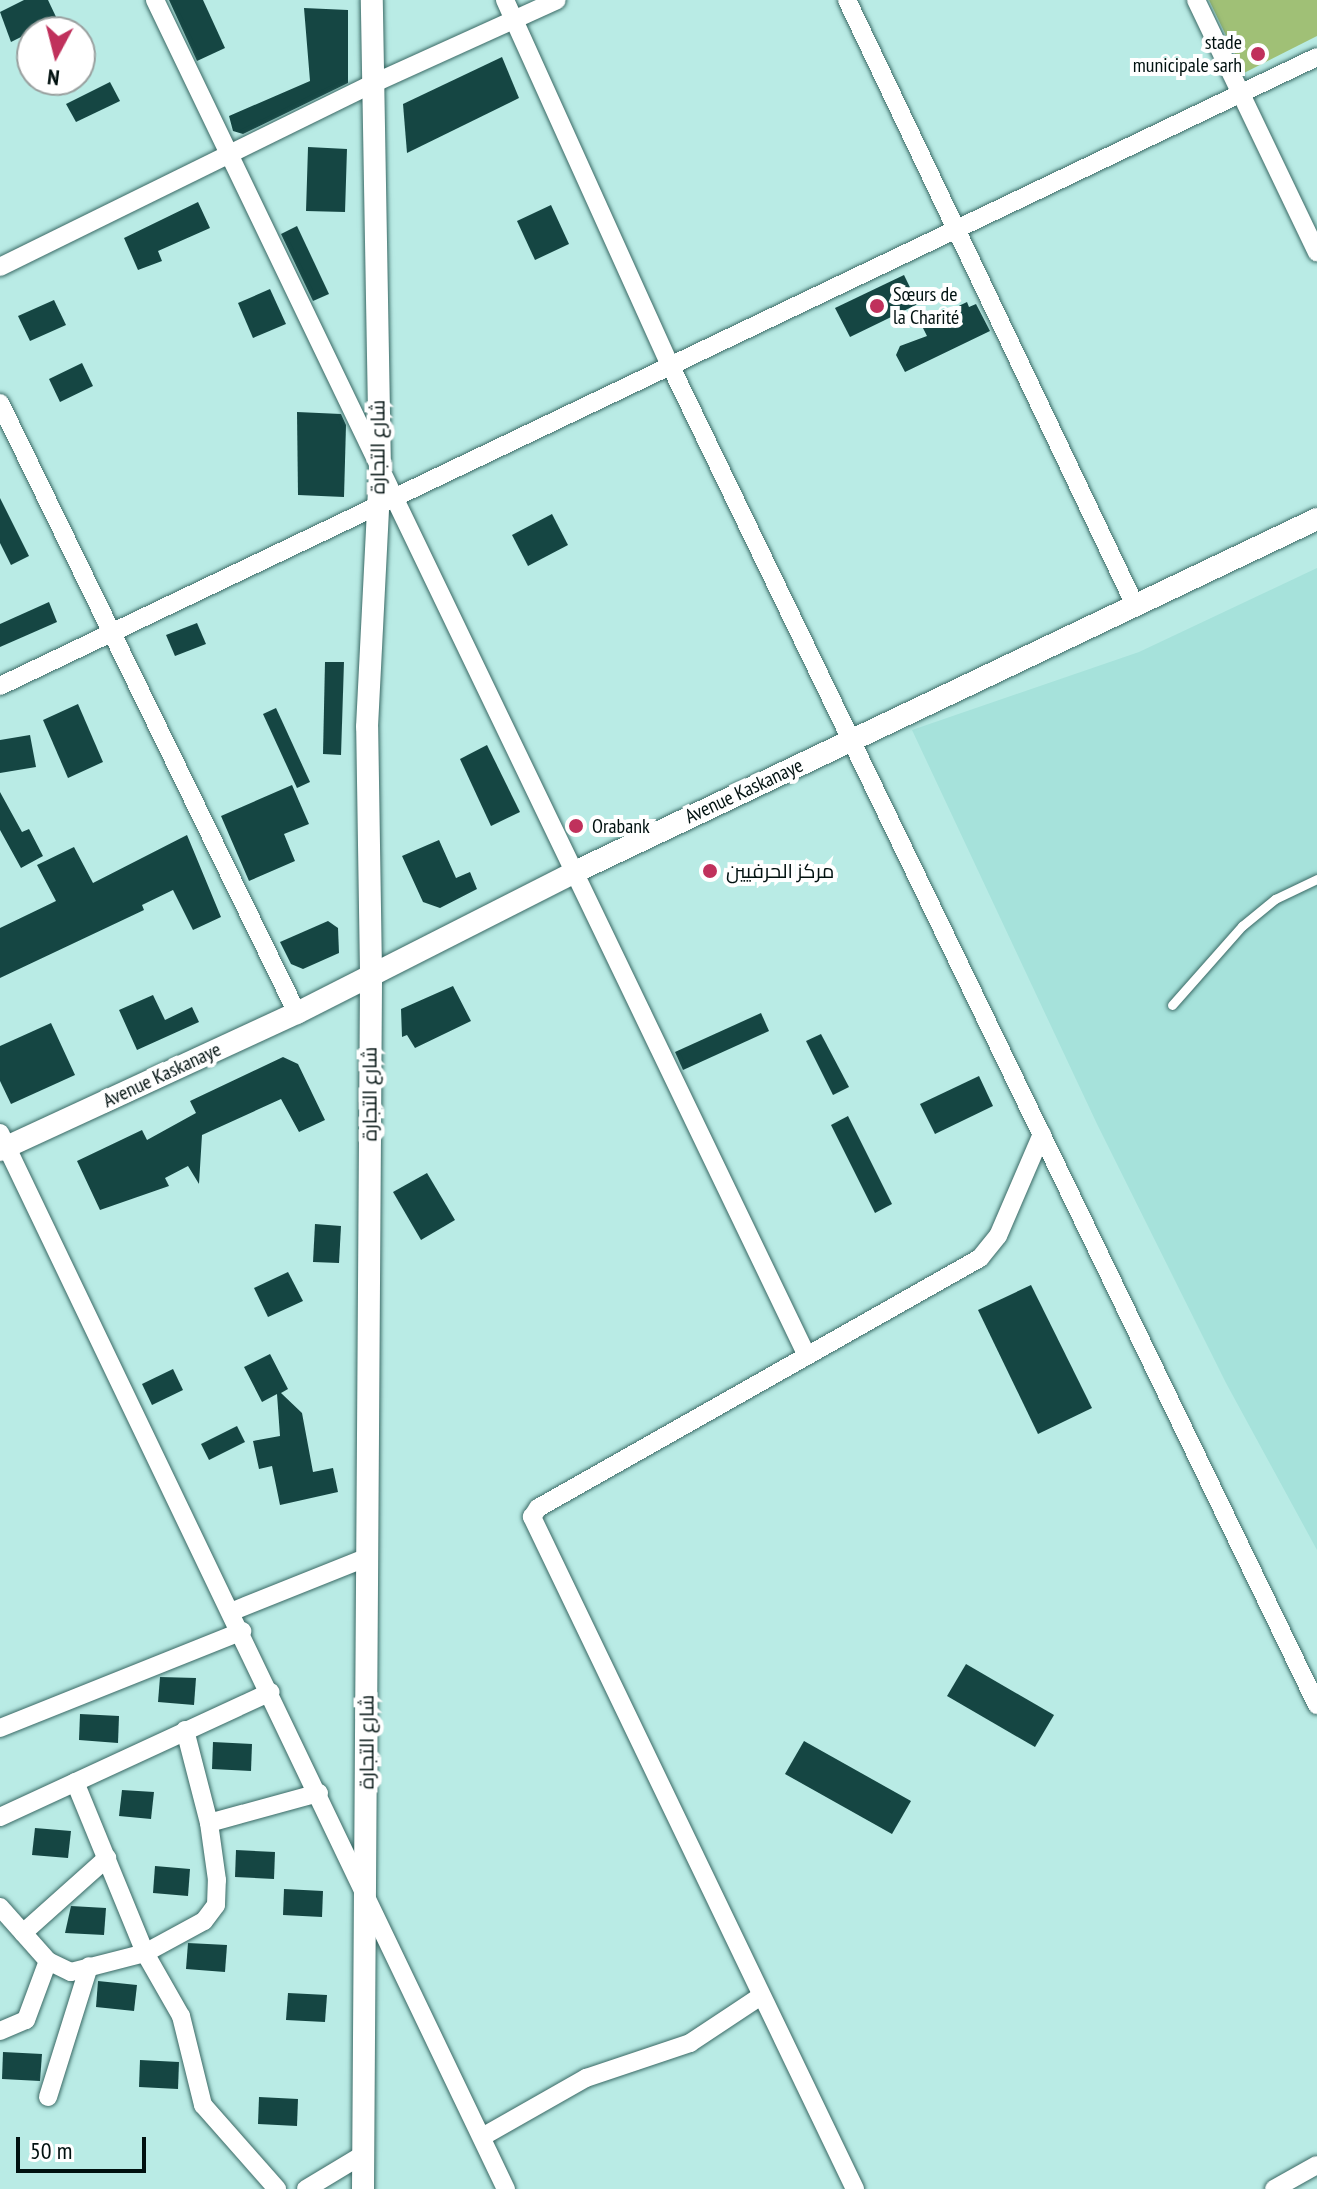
<!DOCTYPE html>
<meta charset="utf-8">
<style>
body{margin:0}
#map{position:relative;width:1317px;height:2189px;overflow:hidden;background:#b9ebe5;font-family:"PT Sans Narrow",Cairo,sans-serif}
div>[style]{position:absolute}
.built>*{inset:0;background:#a6e2db}
.green>*{inset:0;background:#a0c076}
.building>*{inset:0;background:#154643}
.roads{filter:drop-shadow(0 0 2px #3a6965) drop-shadow(0 0 2px #3a6965)}
.service>*{height:9px;margin:-4.5px;padding:0 4.5px;transform-origin:4.5px;border-radius:4.5px;background:#fff}
.minor>*{height:18px;margin:-9px;padding:0 9px;transform-origin:9px;border-radius:9px;background:#fff}
.tertiary>*{height:22px;margin:-11px;padding:0 11px;transform-origin:11px;border-radius:11px;background:#fff}
.dots>*{width:22px;height:22px;translate:-50% -50%;box-sizing:border-box;border:4px solid #fff;border-radius:50%}
span{translate:-50% -50%;white-space:nowrap;text-align:center;line-height:1.15;-webkit-text-stroke:8px #fff;paint-order:stroke}
.poi-label{font-size:20px;color:#011110}
.right{translate:-100% -50%;text-align:right}
.left{translate:0 -50%;text-align:left}
.street-label{font-size:20px;color:#011110}
.north{position:absolute;left:16px;top:16px;width:80px;height:80px;box-sizing:border-box;background:#fff;border:2px solid #99a09f;border-radius:50%;rotate:187deg;font-size:22px;font-weight:700;line-height:32px;text-align:center;color:#011110}
.north::after{content:'';display:block;margin:auto;width:28px;height:36px;background:#c0315c;clip-path:polygon(50% 0,100% 100%,50% 72%,0 100%)}
.scale{position:absolute;left:16px;top:2137px;width:130px;height:36px;box-sizing:border-box;border:4px solid #011110;border-top:0;padding-left:10px;font-size:24px;line-height:28px;white-space:nowrap;color:#011110;-webkit-text-stroke:6px #fff;paint-order:stroke}
</style>
<div id="map">
<div class="built">
<i style="clip-path:polygon(1317px 568px,1317px 1550px,1226px 1383px,1097px 1124px,912px 730px,1139px 652px)"></i>
</div>
<div class="green">
<i style="clip-path:polygon(1209px 0,1317px 0,1317px 36px,1244px 73px)"></i>
</div>
<div class="building">
<i style="clip-path:polygon(24px 0,48px 0,57px 19px,11px 42px,0 12px)"></i>
<i style="clip-path:polygon(169px 0,203px 0,225px 48px,197px 61px)"></i>
<i style="clip-path:polygon(304px 8px,348px 10px,348px 83px,243px 134px,233px 131px,229px 116px,310px 81px)"></i>
<i style="clip-path:polygon(502px 57px,519px 98px,407px 153px,403px 104px)"></i>
<i style="clip-path:polygon(110px 82px,120px 101px,76px 122px,66px 104px)"></i>
<i style="clip-path:polygon(308px 147px,347px 149px,345px 212px,306px 211px)"></i>
<i style="clip-path:polygon(198px 202px,210px 228px,158px 251px,162px 261px,138px 270px,124px 238px)"></i>
<i style="clip-path:polygon(551px 205px,569px 244px,535px 260px,517px 221px)"></i>
<i style="clip-path:polygon(297px 226px,329px 294px,313px 301px,281px 234px)"></i>
<i style="clip-path:polygon(904px 275px,918px 304px,850px 337px,835px 308px)"></i>
<i style="clip-path:polygon(270px 289px,286px 324px,253px 338px,238px 303px)"></i>
<i style="clip-path:polygon(54px 300px,66px 325px,30px 341px,18px 316px)"></i>
<i style="clip-path:polygon(967px 302px,969px 307px,976px 304px,990px 331px,905px 372px,896px 355px,900px 346px,927px 336px,921px 324px)"></i>
<i style="clip-path:polygon(82px 363px,93px 386px,60px 402px,49px 379px)"></i>
<i style="clip-path:polygon(297px 412px,341px 414px,346px 425px,344px 497px,298px 495px)"></i>
<i style="clip-path:polygon(0 498px,29px 556px,11px 565px,0 543px)"></i>
<i style="clip-path:polygon(552px 514px,568px 545px,528px 566px,512px 535px)"></i>
<i style="clip-path:polygon(49px 602px,57px 622px,0 647px,0 624px)"></i>
<i style="clip-path:polygon(197px 623px,206px 644px,175px 656px,166px 635px)"></i>
<i style="clip-path:polygon(325px 662px,344px 662px,341px 755px,323px 754px)"></i>
<i style="clip-path:polygon(78px 704px,103px 762px,68px 778px,43px 720px)"></i>
<i style="clip-path:polygon(276px 708px,310px 782px,297px 788px,263px 714px)"></i>
<i style="clip-path:polygon(30px 735px,36px 767px,0 773px,0 740px)"></i>
<i style="clip-path:polygon(487px 745px,520px 812px,491px 826px,460px 759px)"></i>
<i style="clip-path:polygon(292px 785px,309px 824px,284px 834px,295px 861px,249px 881px,221px 816px)"></i>
<i style="clip-path:polygon(0 792px,22px 832px,29px 829px,43px 856px,21px 868px,0 830px)"></i>
<i style="clip-path:polygon(187px 835px,221px 917px,193px 930px,173px 890px,142px 905px,144px 910px,0 978px,0 928px,56px 901px,37px 865px,74px 847px,93px 883px)"></i>
<i style="clip-path:polygon(439px 840px,456px 878px,470px 872px,477px 889px,440px 908px,423px 902px,402px 856px)"></i>
<i style="clip-path:polygon(328px 921px,338px 928px,339px 953px,303px 969px,291px 964px,280px 942px)"></i>
<i style="clip-path:polygon(453px 986px,471px 1021px,415px 1048px,407px 1035px,402px 1037px,401px 1009px)"></i>
<i style="clip-path:polygon(153px 995px,165px 1020px,192px 1007px,199px 1022px,137px 1050px,119px 1010px)"></i>
<i style="clip-path:polygon(761px 1013px,769px 1031px,683px 1070px,675px 1052px)"></i>
<i style="clip-path:polygon(51px 1023px,75px 1075px,11px 1104px,0 1081px,0 1046px)"></i>
<i style="clip-path:polygon(821px 1034px,849px 1087px,833px 1095px,806px 1041px)"></i>
<i style="clip-path:polygon(283px 1057px,298px 1064px,325px 1120px,299px 1132px,281px 1099px,202px 1135px,199px 1184px,188px 1166px,165px 1178px,169px 1186px,100px 1210px,77px 1161px,142px 1130px,147px 1140px,196px 1113px,190px 1101px)"></i>
<i style="clip-path:polygon(979px 1076px,993px 1106px,935px 1134px,920px 1104px)"></i>
<i style="clip-path:polygon(848px 1116px,892px 1204px,875px 1213px,831px 1125px)"></i>
<i style="clip-path:polygon(427px 1173px,455px 1220px,421px 1240px,393px 1192px)"></i>
<i style="clip-path:polygon(315px 1224px,341px 1226px,339px 1263px,313px 1262px)"></i>
<i style="clip-path:polygon(288px 1272px,303px 1301px,268px 1317px,254px 1288px)"></i>
<i style="clip-path:polygon(1031px 1285px,1092px 1408px,1038px 1434px,978px 1310px)"></i>
<i style="clip-path:polygon(270px 1354px,288px 1389px,281px 1393px,302px 1413px,313px 1472px,333px 1468px,338px 1492px,280px 1505px,272px 1466px,259px 1469px,253px 1441px,280px 1436px,277px 1394px,262px 1402px,244px 1367px)"></i>
<i style="clip-path:polygon(173px 1369px,183px 1390px,152px 1405px,142px 1384px)"></i>
<i style="clip-path:polygon(237px 1426px,245px 1442px,209px 1460px,201px 1444px)"></i>
<i style="clip-path:polygon(966px 1664px,1054px 1715px,1035px 1747px,947px 1696px)"></i>
<i style="clip-path:polygon(160px 1677px,196px 1678px,194px 1705px,158px 1702px)"></i>
<i style="clip-path:polygon(80px 1714px,119px 1716px,118px 1743px,79px 1740px)"></i>
<i style="clip-path:polygon(804px 1741px,911px 1801px,892px 1834px,785px 1774px)"></i>
<i style="clip-path:polygon(213px 1742px,252px 1744px,251px 1771px,212px 1769px)"></i>
<i style="clip-path:polygon(122px 1790px,154px 1792px,151px 1819px,119px 1816px)"></i>
<i style="clip-path:polygon(35px 1828px,71px 1831px,68px 1858px,32px 1855px)"></i>
<i style="clip-path:polygon(236px 1850px,275px 1852px,274px 1879px,235px 1877px)"></i>
<i style="clip-path:polygon(155px 1866px,190px 1869px,188px 1896px,153px 1893px)"></i>
<i style="clip-path:polygon(284px 1889px,323px 1891px,322px 1917px,283px 1915px)"></i>
<i style="clip-path:polygon(71px 1906px,106px 1908px,104px 1935px,65px 1933px)"></i>
<i style="clip-path:polygon(188px 1943px,227px 1945px,225px 1972px,186px 1969px)"></i>
<i style="clip-path:polygon(98px 1981px,137px 1985px,134px 2011px,96px 2007px)"></i>
<i style="clip-path:polygon(288px 1993px,327px 1995px,325px 2022px,286px 2020px)"></i>
<i style="clip-path:polygon(3px 2052px,42px 2054px,40px 2081px,2px 2079px)"></i>
<i style="clip-path:polygon(140px 2060px,179px 2062px,178px 2089px,139px 2087px)"></i>
<i style="clip-path:polygon(259px 2097px,298px 2099px,297px 2126px,258px 2124px)"></i>
</div>
<div class="roads">
<div class="service">
<i style="left:1172px;top:1005px;width:106px;rotate:-48.5deg"></i>
<i style="left:1242px;top:926px;width:43px;rotate:-39.3deg"></i>
<i style="left:1275px;top:899px;width:47px;rotate:-25.5deg"></i>
</div>
<div class="minor">
<i style="left:155px;top:0;width:1502px;rotate:64.32deg"></i>
<i style="left:505px;top:0;width:403px;rotate:65.7deg"></i>
<i style="left:671px;top:367px;width:1486px;rotate:64.23deg"></i>
<i style="left:847px;top:0;width:668px;rotate:64.55deg"></i>
<i style="left:1196px;top:0;width:280px;rotate:64.4deg"></i>
<i style="left:0;top:267px;width:412px;rotate:-26.2deg"></i>
<i style="left:370px;top:85px;width:205px;rotate:-24.4deg"></i>
<i style="left:0;top:403px;width:678px;rotate:64.04deg"></i>
<i style="left:0;top:686px;width:1459px;rotate:-25.53deg"></i>
<i style="left:0;top:1133px;width:1171px;rotate:64.4deg"></i>
<i style="left:233px;top:1611px;width:145px;rotate:-21.8deg"></i>
<i style="left:0;top:1728px;width:261px;rotate:-21.8deg"></i>
<i style="left:75px;top:1782px;width:185px;rotate:67.7deg"></i>
<i style="left:145px;top:1953px;width:73px;rotate:60.3deg"></i>
<i style="left:181px;top:2016px;width:92px;rotate:76.1deg"></i>
<i style="left:203px;top:2105px;width:112px;rotate:48.6deg"></i>
<i style="left:0;top:1817px;width:298px;rotate:-24.8deg"></i>
<i style="left:209px;top:1823px;width:114px;rotate:-15.3deg"></i>
<i style="left:0;top:1907px;width:72px;rotate:48.4deg"></i>
<i style="left:48px;top:1961px;width:25px;rotate:26deg"></i>
<i style="left:71px;top:1972px;width:76px;rotate:-14.4deg"></i>
<i style="left:145px;top:1953px;width:67px;rotate:-28.5deg"></i>
<i style="left:204px;top:1921px;width:20px;rotate:-53deg"></i>
<i style="left:216px;top:1905px;width:25px;rotate:-88deg"></i>
<i style="left:217px;top:1880px;width:58px;rotate:-98deg"></i>
<i style="left:209px;top:1823px;width:96px;rotate:-104.5deg"></i>
<i style="left:23px;top:1933px;width:113px;rotate:-41.8deg"></i>
<i style="left:0;top:2031px;width:28px;rotate:-23deg"></i>
<i style="left:26px;top:2020px;width:63px;rotate:-69.6deg"></i>
<i style="left:48px;top:2097px;width:137px;rotate:-72.6deg"></i>
<i style="left:482px;top:2137px;width:120px;rotate:-29.6deg"></i>
<i style="left:586px;top:2078px;width:110px;rotate:-18.6deg"></i>
<i style="left:690px;top:2043px;width:85px;rotate:-33.5deg"></i>
<i style="left:306px;top:2189px;width:68px;rotate:-31.1deg"></i>
<i style="left:855px;top:2189px;width:746px;rotate:-115.67deg"></i>
<i style="left:532px;top:1517px;width:11px;rotate:-56deg"></i>
<i style="left:538px;top:1508px;width:508px;rotate:-29.49deg"></i>
<i style="left:980px;top:1258px;width:28px;rotate:-51deg"></i>
<i style="left:998px;top:1236px;width:111px;rotate:-66.7deg"></i>
<i style="left:1274px;top:2189px;width:49px;rotate:-29.2deg"></i>
</div>
<div class="tertiary">
<i style="left:0;top:1150px;width:327px;rotate:-24.8deg"></i>
<i style="left:297px;top:1013px;width:314px;rotate:-26.9deg"></i>
<i style="left:577px;top:871px;width:819px;rotate:-25.44deg"></i>
<i style="left:363px;top:2189px;width:1217px;rotate:-89.62deg"></i>
<i style="left:371px;top:972px;width:245px;rotate:-90.9deg"></i>
<i style="left:367px;top:727px;width:256px;rotate:-87.1deg"></i>
<i style="left:380px;top:471px;width:471px;rotate:-91deg"></i>
</div>
</div>
<div class="dots">
<i style="left:1258px;top:54px;background:#c0315c"></i>
<i style="left:877px;top:306px;background:#c0315c"></i>
<i style="left:576px;top:826px;background:#c0315c"></i>
<i style="left:710px;top:871px;background:#c0315c"></i>
</div>
<div class="poi-label">
<span class="right" style="left:1242px;top:54px">stade<br>municipale sarh</span>
<span class="left" style="left:893px;top:306px">Sœurs de<br>la Charité</span>
<span class="left" style="left:592px;top:826px">Orabank</span>
<span class="left" style="left:726px;top:871px">مركز الحرفيين</span>
</div>
<div class="street-label">
<span style="left:378px;top:447px;rotate:-90deg">شارع التجارة</span>
<span style="left:744px;top:791px;rotate:-25deg">Avenue Kaskanaye</span>
<span style="left:162px;top:1075px;rotate:-25deg">Avenue Kaskanaye</span>
<span style="left:370px;top:1094px;rotate:-90deg">شارع التجارة</span>
<span style="left:367px;top:1742px;rotate:-90deg">شارع التجارة</span>
</div>
<div class="north">N</div>
<div class="scale">50 m</div>
</div>
